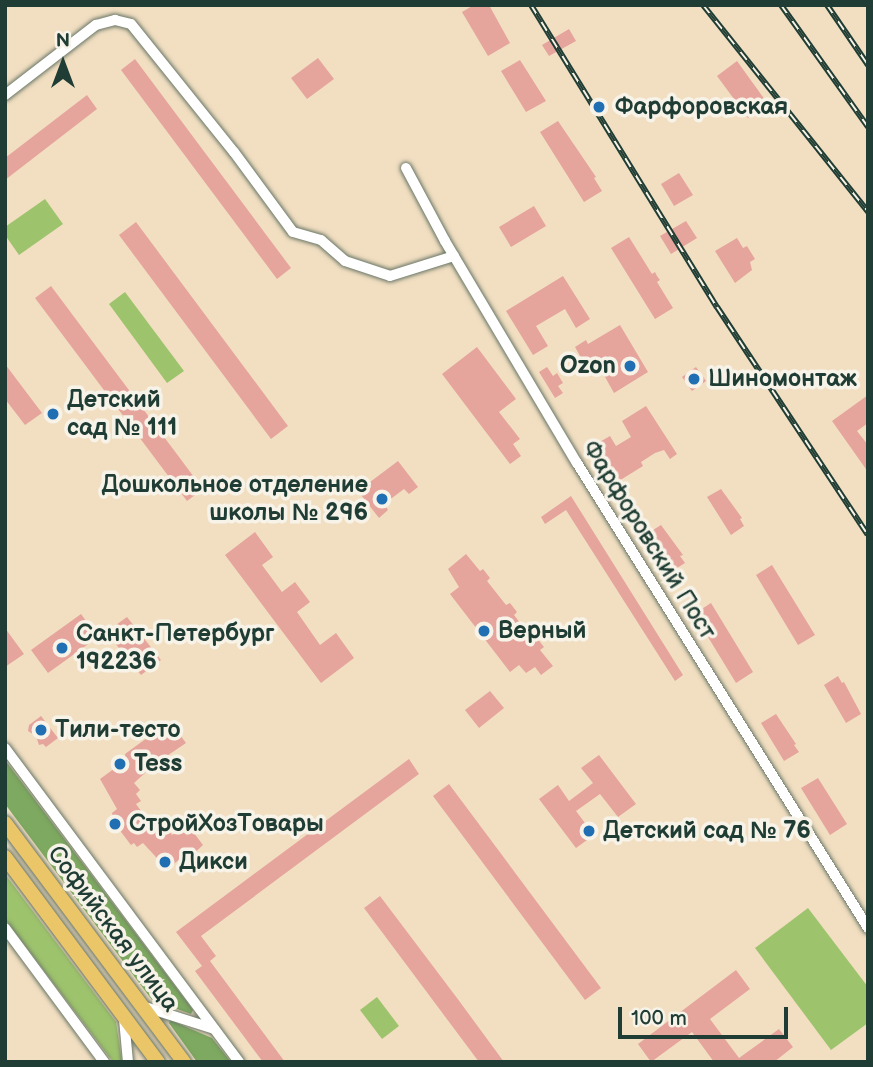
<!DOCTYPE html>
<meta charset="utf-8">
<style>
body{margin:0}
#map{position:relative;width:873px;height:1067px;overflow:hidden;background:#f2dfc2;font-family:"Balsamiq Sans",sans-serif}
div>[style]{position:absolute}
.green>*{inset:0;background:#9ec36d}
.forest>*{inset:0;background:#7ea960}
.building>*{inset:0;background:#e5a49c}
.roads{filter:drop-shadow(0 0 2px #697666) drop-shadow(0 0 2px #697666)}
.minor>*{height:10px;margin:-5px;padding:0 5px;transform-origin:5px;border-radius:5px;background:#fff}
.primary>*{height:14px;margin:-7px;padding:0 7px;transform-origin:7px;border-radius:7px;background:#ebc669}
.rail>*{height:6px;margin-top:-3px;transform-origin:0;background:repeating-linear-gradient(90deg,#f7f3e8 0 10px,#1f3d34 0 20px);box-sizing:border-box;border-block:2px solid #1f3d34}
.dots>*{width:19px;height:19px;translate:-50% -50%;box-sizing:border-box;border:4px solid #f7f3e8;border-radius:50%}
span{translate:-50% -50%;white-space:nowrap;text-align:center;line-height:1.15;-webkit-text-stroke:7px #f7f3e8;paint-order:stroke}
.poi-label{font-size:24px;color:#1f3d34;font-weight:700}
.left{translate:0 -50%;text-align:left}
.right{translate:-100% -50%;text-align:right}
.street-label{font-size:24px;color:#1f3d34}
.frame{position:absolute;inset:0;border:7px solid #1f3d34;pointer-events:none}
.north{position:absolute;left:28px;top:28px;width:70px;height:70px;-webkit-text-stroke:5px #f7f3e8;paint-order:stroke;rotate:0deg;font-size:19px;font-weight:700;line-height:28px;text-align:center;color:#1f3d34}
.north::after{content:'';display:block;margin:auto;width:24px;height:32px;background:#1f3d34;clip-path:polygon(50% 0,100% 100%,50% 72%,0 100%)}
.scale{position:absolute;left:618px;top:1007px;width:170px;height:32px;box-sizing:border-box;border:4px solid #1f3d34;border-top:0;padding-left:9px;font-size:21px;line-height:24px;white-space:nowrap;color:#1f3d34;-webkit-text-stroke:5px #f7f3e8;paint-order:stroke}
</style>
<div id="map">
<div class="green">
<i style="clip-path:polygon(45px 199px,63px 224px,19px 255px,5px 235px,5px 227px)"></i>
<i style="clip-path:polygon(125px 292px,184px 371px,167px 383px,109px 304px)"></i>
<i style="clip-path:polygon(5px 874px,116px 1022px,122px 1062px,113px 1062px,5px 919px)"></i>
<i style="clip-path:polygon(808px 908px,868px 987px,868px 1023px,831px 1050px,755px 948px)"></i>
<i style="clip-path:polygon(377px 997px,399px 1026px,382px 1039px,360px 1010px)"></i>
</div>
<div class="forest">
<i style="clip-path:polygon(5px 760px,193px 1010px,191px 1014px,152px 1000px,5px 804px)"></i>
<i style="clip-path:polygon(170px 1020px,212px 1038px,231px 1062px,197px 1062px,169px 1023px)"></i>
</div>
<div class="building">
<i style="clip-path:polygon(474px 5px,489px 5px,510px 43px,488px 56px,462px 12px)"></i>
<i style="clip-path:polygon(569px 29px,576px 41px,549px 56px,542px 45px)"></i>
<i style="clip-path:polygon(318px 58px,334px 79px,307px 99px,291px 78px)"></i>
<i style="clip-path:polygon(135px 59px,291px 268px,277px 279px,121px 70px)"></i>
<i style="clip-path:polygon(520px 60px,546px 101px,526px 112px,501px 71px)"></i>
<i style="clip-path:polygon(737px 61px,768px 104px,748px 118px,717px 76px)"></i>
<i style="clip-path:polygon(87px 95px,97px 109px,5px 180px,5px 158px)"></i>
<i style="clip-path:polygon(558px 121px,596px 177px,594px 178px,602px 191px,584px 202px,540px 132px)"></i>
<i style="clip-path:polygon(679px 173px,693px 195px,674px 206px,661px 184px)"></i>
<i style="clip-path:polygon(534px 206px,546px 226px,511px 247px,499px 227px)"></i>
<i style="clip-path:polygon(686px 221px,697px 238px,671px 254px,660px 236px)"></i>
<i style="clip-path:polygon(136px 222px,288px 426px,271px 439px,119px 235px)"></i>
<i style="clip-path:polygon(629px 237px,652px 274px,655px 272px,657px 276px,660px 280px,657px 282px,673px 308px,655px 319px,611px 248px)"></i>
<i style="clip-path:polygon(737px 238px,743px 248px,747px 246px,755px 259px,750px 262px,752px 270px,735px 283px,715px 251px)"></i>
<i style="clip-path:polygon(563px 276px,590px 319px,576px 328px,565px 309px,536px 326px,548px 346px,533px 355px,506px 311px)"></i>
<i style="clip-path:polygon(51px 286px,203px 489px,187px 501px,35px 298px)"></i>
<i style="clip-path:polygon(620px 325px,648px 372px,614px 393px,600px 368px,590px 374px,575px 347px,586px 340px,588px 344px)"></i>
<i style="clip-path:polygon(477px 347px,516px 399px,499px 412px,520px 439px,513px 444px,521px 456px,510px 464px,442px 374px)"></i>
<i style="clip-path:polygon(5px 364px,42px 413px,25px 425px,5px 399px)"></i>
<i style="clip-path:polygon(547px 367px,553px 376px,557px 373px,563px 383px,558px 386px,563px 393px,555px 398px,539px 372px)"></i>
<i style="clip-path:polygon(696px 367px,706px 381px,692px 391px,682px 377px)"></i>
<i style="clip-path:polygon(868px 395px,868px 423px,857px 431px,868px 445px,868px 472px,832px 421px)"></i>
<i style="clip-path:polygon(646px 406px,677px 454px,670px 459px,664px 450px,655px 453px,641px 462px,643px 466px,614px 484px,591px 447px,610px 436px,616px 446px,631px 437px,622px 421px)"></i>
<i style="clip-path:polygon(398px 461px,418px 487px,409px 494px,404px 489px,384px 504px,388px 510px,379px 518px,358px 491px)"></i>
<i style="clip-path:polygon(721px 489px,742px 518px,740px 519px,744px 526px,731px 535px,707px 497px)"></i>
<i style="clip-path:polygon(571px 496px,683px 675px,675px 681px,566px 510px,545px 524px,541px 517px)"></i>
<i style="clip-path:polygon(661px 525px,683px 555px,680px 556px,685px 563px,669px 573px,645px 535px)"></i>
<i style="clip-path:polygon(255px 532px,273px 557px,262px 565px,282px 592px,295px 582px,310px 602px,297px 612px,320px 645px,336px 633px,354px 658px,321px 683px,225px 555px)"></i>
<i style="clip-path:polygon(466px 554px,480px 571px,483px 569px,490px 578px,487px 581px,506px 605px,510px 603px,517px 612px,514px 615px,533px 640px,536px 637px,544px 647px,540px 650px,553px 666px,541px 675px,535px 667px,526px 673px,519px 665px,510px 672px,450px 594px,459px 587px,448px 569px)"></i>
<i style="clip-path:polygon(772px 565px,815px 635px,798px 645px,756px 575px)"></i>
<i style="clip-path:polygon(711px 603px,753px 672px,736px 683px,694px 614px)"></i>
<i style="clip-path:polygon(81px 614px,98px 637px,48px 673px,31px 650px)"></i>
<i style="clip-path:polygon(127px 617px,161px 660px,141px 675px,106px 632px)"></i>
<i style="clip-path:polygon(5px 628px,24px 654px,5px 667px)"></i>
<i style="clip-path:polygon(838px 676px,842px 683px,844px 682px,861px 714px,846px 723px,824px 685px)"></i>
<i style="clip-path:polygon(490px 691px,504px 708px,479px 728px,465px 710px)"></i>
<i style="clip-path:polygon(776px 714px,796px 744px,794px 745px,799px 752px,784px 761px,761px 723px)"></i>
<i style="clip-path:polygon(41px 716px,58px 738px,46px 747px,43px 744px,39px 745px,36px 736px,28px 731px,29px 725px)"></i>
<i style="clip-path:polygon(172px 724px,186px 743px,155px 764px,134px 783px,140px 790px,136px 794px,141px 801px,136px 804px,152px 826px,157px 822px,164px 831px,168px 829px,172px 835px,188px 825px,203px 845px,187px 860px,184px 856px,167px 869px,143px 843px,137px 847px,134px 843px,131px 845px,115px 824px,112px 813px,117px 809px,100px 779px,126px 760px,125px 754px,162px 727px,164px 729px)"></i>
<i style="clip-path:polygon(599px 755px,636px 804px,618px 817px,600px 794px,576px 811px,594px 835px,576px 848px,539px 799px,558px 785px,569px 801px,593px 783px,581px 768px)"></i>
<i style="clip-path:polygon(409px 759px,419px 774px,201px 936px,216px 956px,210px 961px,285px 1062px,263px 1062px,195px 971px,202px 966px,176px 932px)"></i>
<i style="clip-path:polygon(818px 778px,847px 824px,830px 835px,801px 788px)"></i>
<i style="clip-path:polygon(449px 784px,601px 988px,585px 1000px,433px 796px)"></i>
<i style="clip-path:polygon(380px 896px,457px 998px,504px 1062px,479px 1062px,364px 908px)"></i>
<i style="clip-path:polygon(736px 970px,750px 989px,710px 1019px,739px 1058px,779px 1029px,793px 1047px,774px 1062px,714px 1062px,692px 1032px,651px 1062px,638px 1044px)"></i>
</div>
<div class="roads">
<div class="minor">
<i style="left:5px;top:95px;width:115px;rotate:-37.6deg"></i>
<i style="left:96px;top:25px;width:20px;rotate:-15deg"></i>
<i style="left:115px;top:20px;width:16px;rotate:14deg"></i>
<i style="left:131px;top:24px;width:164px;rotate:51.2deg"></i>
<i style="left:234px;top:152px;width:99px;rotate:53.6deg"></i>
<i style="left:293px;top:232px;width:29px;rotate:16deg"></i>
<i style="left:321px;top:240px;width:32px;rotate:41deg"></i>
<i style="left:345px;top:261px;width:47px;rotate:18.4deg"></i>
<i style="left:390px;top:276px;width:67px;rotate:-17.4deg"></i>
<i style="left:406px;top:168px;width:83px;rotate:61.9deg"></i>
<i style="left:445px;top:241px;width:258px;rotate:59.3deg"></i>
<i style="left:577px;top:463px;width:549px;rotate:57.96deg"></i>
<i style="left:5px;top:748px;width:392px;rotate:53.3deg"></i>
<i style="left:5px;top:928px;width:167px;rotate:53.5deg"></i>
<i style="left:142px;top:1006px;width:76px;rotate:17.7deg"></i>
<i style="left:124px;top:1019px;width:43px;rotate:84.7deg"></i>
</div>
<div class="primary">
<i style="left:5px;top:823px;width:299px;rotate:53.2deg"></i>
<i style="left:5px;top:857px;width:256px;rotate:53.3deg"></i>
</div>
</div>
<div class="rail">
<i style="left:531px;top:5px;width:355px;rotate:58.4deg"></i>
<i style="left:717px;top:307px;width:273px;rotate:56.5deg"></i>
<i style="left:703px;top:5px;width:265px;rotate:51.4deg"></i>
<i style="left:781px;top:5px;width:150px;rotate:54.5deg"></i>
<i style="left:827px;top:5px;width:73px;rotate:55.7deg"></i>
</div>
<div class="dots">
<i style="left:599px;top:107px;background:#1f6fb2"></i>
<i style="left:630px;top:366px;background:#1f6fb2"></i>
<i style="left:694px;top:379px;background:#1f6fb2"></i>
<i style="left:53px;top:414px;background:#1f6fb2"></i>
<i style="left:382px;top:499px;background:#1f6fb2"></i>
<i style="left:484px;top:631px;background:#1f6fb2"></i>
<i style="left:62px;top:648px;background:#1f6fb2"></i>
<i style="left:41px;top:730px;background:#1f6fb2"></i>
<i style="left:120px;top:764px;background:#1f6fb2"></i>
<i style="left:115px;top:824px;background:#1f6fb2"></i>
<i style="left:589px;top:831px;background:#1f6fb2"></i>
<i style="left:165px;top:862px;background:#1f6fb2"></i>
</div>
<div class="poi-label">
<span class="left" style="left:615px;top:107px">Фарфоровская</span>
<span class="right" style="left:616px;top:366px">Ozon</span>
<span class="left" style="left:708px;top:379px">Шиномонтаж</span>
<span class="left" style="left:67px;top:414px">Детский<br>сад № 111</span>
<span class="right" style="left:368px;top:499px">Дошкольное отделение<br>школы № 296</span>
<span class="left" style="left:498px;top:631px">Верный</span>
<span class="left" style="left:76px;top:648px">Санкт-Петербург<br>192236</span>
<span class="left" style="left:55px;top:730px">Тили-тесто</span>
<span class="left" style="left:134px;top:764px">Tess</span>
<span class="left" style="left:129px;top:824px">СтройХозТовары</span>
<span class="left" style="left:603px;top:831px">Детский сад № 76</span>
<span class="left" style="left:179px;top:862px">Дикси</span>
</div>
<div class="street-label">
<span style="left:649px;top:540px;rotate:58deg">Фарфоровский Пост</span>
<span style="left:113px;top:929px;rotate:53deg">Софийская улица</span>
</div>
<div class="frame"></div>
<div class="north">N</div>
<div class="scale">100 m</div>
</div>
